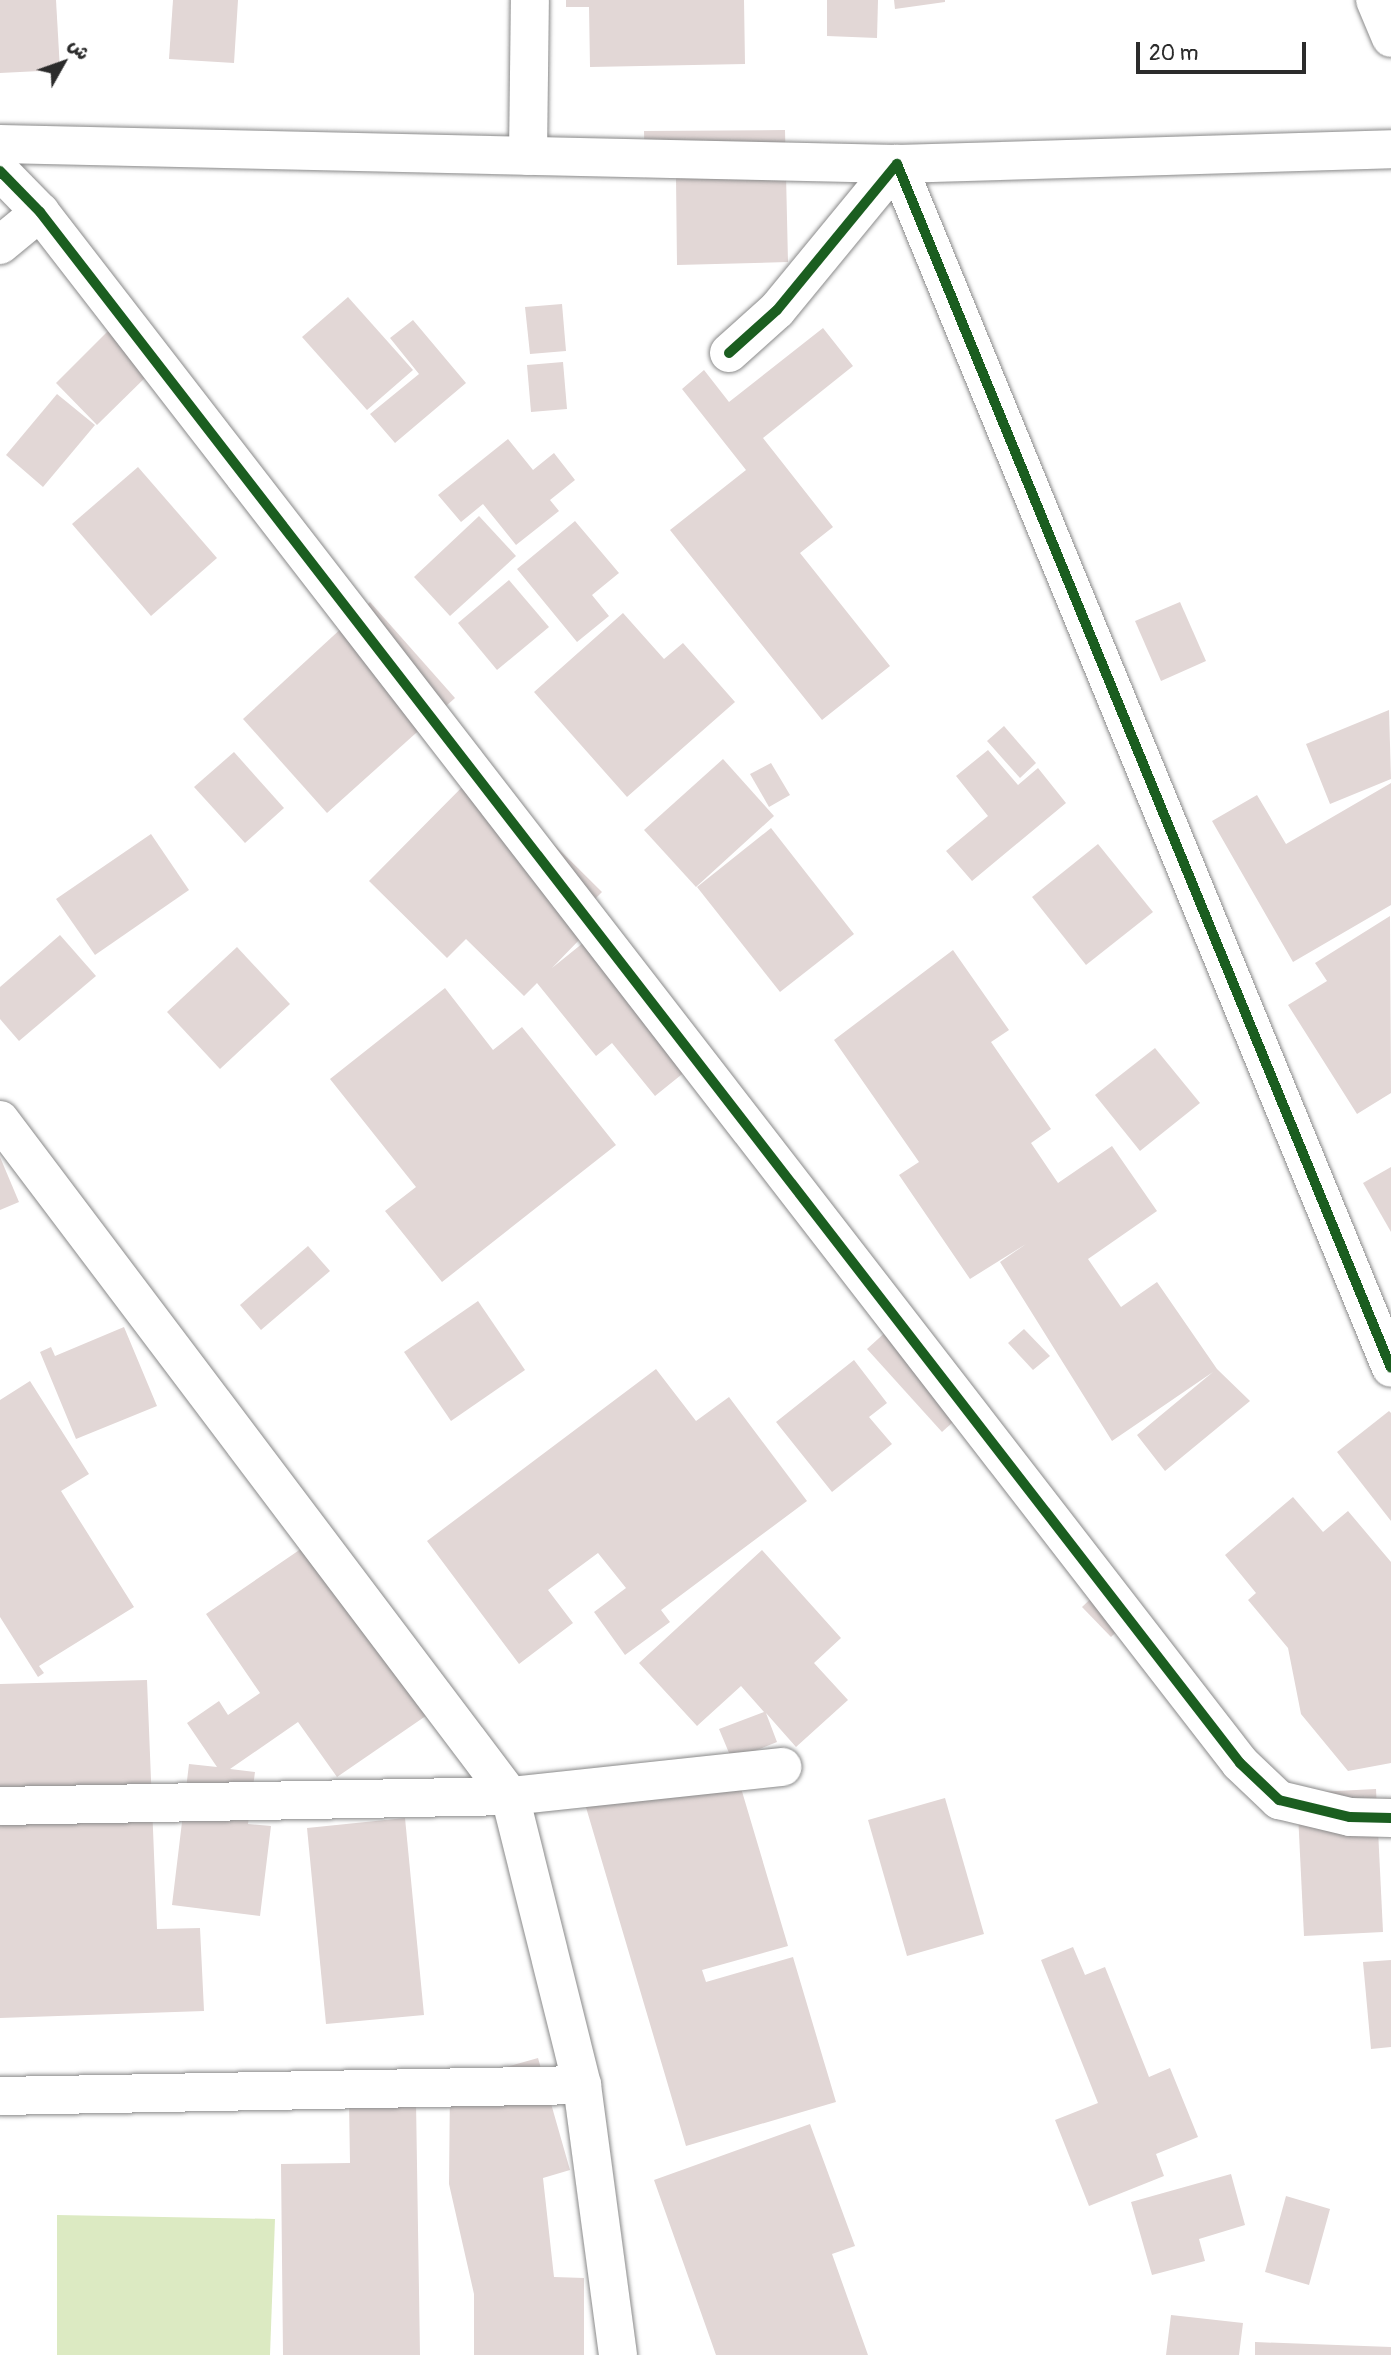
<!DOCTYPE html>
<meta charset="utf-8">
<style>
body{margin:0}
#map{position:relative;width:1391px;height:2355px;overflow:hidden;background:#fff;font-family:Pangolin,"Playpen Sans Arabic",sans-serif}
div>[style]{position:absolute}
.green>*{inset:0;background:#dceac2}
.building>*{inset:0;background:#e2d7d6}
.roads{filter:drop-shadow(0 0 2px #8a8a8a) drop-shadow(0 0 2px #8a8a8a)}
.minor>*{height:38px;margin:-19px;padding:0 19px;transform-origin:19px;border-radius:19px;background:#fff}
.cycleway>*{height:10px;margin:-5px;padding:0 5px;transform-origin:5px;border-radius:5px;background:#1b5e20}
span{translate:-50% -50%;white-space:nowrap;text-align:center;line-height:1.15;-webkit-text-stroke:5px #fff;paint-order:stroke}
.north{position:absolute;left:28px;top:28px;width:70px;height:70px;-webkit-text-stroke:5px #fff;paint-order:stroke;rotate:50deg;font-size:19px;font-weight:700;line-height:28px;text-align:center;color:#2b2b2b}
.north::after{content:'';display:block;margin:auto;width:24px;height:32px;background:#2b2b2b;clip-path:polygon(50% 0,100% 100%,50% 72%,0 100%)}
.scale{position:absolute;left:1136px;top:42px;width:170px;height:32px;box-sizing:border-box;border:4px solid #2b2b2b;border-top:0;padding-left:9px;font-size:21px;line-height:24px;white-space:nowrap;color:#2b2b2b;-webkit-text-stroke:5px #fff;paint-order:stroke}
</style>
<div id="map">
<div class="green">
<i style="clip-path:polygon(57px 2215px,275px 2219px,270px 2355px,57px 2355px)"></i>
</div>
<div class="building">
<i style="clip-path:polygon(0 0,56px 0,60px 70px,0 73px)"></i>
<i style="clip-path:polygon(173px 0,238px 0,234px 63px,169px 59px)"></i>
<i style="clip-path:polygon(566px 0,744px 0,745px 64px,590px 67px,589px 7px,566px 7px)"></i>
<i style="clip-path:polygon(827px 0,878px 0,877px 38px,827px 36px)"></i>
<i style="clip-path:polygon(894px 0,945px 0,945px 2px,895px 9px)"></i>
<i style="clip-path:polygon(785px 130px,788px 262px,677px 265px,676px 177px,645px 178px,644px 131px)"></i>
<i style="clip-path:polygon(348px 297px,413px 370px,367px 410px,302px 337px)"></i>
<i style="clip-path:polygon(562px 304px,566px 351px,530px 354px,525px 307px)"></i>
<i style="clip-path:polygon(413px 320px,466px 383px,395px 443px,370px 414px,419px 374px,390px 338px)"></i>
<i style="clip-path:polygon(112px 327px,154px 369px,97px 425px,56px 383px)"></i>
<i style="clip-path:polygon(823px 328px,853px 366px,763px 438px,833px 527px,800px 553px,890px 666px,822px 720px,670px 530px,746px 470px,682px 389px,704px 370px,729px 402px)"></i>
<i style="clip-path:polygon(563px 362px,567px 409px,531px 412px,527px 365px)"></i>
<i style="clip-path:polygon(57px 394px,95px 425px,43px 487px,6px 455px)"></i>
<i style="clip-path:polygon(508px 439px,533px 470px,554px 453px,575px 480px,550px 500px,559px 511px,516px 545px,483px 504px,461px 522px,438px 495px)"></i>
<i style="clip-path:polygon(138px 467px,217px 558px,151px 616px,72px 524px)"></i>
<i style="clip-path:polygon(479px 516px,516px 556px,450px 616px,414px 577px)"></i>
<i style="clip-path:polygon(575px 521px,619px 573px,592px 595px,609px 616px,577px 642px,517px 569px)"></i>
<i style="clip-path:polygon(509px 580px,549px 627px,497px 670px,458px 623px)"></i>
<i style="clip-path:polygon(370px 602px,455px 698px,327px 813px,243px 719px)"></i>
<i style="clip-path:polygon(1180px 602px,1206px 661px,1161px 681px,1135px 621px)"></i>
<i style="clip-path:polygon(623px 613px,664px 659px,683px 643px,735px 702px,627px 797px,534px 692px)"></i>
<i style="clip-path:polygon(1389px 710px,1391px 779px,1330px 804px,1306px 744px)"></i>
<i style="clip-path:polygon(1004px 726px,1036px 763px,1020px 778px,987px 741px)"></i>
<i style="clip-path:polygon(988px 750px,1018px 785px,1038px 768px,1066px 803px,972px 881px,946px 851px,988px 816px,956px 776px)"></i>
<i style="clip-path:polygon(234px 752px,284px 808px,245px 843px,194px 787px)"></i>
<i style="clip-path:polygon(723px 759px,774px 816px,696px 887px,644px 830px)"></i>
<i style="clip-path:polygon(771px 763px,790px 795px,769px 807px,750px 774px)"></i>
<i style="clip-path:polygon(479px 770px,602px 892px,569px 925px,582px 937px,552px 968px,604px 926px,707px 1054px,655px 1096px,612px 1043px,596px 1056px,537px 983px,524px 996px,466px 939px,447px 958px,369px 881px)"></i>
<i style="clip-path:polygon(1391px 783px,1391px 905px,1293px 962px,1212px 821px,1257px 795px,1286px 844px)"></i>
<i style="clip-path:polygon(771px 828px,854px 934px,780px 992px,697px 887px)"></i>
<i style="clip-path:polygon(151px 834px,189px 890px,95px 955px,56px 899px)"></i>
<i style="clip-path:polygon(1098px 844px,1153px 912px,1086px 965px,1032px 897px)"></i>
<i style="clip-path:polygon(1390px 916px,1391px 1093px,1357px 1114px,1288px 1005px,1327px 981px,1315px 963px)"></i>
<i style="clip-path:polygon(60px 935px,96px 976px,19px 1041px,0 1019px,0 987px)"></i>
<i style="clip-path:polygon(237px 947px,290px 1004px,220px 1069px,167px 1012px)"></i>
<i style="clip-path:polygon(953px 950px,1009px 1030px,991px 1042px,1051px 1129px,1031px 1143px,1058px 1183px,1112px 1146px,1157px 1211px,1088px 1259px,1121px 1307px,1157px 1282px,1217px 1369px,1250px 1401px,1165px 1471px,1137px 1435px,1213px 1372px,1112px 1441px,1000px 1262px,1026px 1244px,970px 1279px,899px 1175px,919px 1162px,834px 1040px)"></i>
<i style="clip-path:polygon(445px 988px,493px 1050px,522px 1027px,616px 1145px,442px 1282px,385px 1211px,416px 1187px,330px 1079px)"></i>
<i style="clip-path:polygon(1155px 1048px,1200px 1103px,1140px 1151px,1095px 1095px)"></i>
<i style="clip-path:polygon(0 1157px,19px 1202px,0 1210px)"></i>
<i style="clip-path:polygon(1391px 1167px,1391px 1232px,1363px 1183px)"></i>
<i style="clip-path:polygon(308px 1246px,330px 1271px,261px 1330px,240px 1305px)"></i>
<i style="clip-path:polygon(478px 1301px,525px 1370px,451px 1421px,404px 1352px)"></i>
<i style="clip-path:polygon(900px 1319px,975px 1402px,942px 1432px,867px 1349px)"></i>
<i style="clip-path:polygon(124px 1327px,157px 1406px,76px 1439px,40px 1352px,51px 1347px,55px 1356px)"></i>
<i style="clip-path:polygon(1024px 1329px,1050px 1356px,1033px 1370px,1008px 1343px)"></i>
<i style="clip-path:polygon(854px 1360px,887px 1403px,869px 1417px,892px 1444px,832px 1492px,776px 1422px)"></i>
<i style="clip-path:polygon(656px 1369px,696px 1421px,729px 1397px,807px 1501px,661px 1610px,670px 1622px,625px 1655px,594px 1612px,626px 1588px,598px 1553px,548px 1590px,573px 1623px,519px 1664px,427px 1541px)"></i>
<i style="clip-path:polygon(30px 1381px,89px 1474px,61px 1491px,134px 1607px,39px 1666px,44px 1673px,38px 1677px,0 1617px,0 1400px)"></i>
<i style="clip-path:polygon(1389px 1411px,1391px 1413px,1391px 1521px,1337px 1452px)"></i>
<i style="clip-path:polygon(1293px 1497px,1323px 1532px,1348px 1511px,1391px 1562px,1391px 1763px,1348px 1771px,1301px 1714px,1288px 1648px,1248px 1600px,1256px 1593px,1225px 1555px)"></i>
<i style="clip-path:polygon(314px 1540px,433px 1711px,337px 1777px,298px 1722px,230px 1769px,255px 1772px,248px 1824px,271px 1826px,260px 1916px,172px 1905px,189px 1764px,217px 1767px,187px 1723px,219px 1701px,228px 1715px,260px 1693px,206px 1614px)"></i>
<i style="clip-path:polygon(762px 1550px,841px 1638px,814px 1663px,848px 1700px,796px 1747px,766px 1713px,777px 1742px,732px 1760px,719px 1729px,764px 1712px,741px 1686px,697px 1726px,639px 1663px)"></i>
<i style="clip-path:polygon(1099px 1591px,1127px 1622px,1111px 1637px,1082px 1607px)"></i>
<i style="clip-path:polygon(147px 1680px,157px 1929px,200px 1928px,204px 2011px,0 2018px,0 1684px)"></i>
<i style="clip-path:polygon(679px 1759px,689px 1792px,738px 1778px,788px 1946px,702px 1970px,706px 1982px,793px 1957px,836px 2102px,686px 2146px,580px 1787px)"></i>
<i style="clip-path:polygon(1376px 1789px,1383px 1932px,1304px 1936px,1297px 1793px)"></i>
<i style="clip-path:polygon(945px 1798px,984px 1934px,907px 1956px,868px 1820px)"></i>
<i style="clip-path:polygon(405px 1818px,424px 2015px,326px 2024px,307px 1828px)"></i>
<i style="clip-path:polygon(1073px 1947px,1085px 1975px,1105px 1967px,1149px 2077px,1170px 2068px,1198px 2137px,1156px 2154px,1164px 2176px,1089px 2206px,1055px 2120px,1098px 2103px,1041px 1960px)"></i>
<i style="clip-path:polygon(1391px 1960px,1391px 2047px,1371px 2049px,1363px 1962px)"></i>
<i style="clip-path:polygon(538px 2058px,570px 2170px,543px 2178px,554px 2277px,584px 2278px,584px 2355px,474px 2355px,474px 2294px,449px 2184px,450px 2083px)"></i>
<i style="clip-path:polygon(416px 2101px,420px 2355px,283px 2355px,281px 2164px,350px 2163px,349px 2102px)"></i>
<i style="clip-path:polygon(810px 2124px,855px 2246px,832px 2254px,868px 2355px,716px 2355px,654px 2180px)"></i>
<i style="clip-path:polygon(1231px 2174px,1245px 2225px,1199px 2239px,1205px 2261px,1152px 2275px,1131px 2202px)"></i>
<i style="clip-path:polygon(1286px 2196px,1330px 2209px,1309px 2285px,1265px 2272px)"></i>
<i style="clip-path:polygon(1171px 2315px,1243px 2323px,1239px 2355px,1166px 2355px)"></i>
<i style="clip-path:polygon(1255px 2342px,1391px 2347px,1391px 2355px,1255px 2355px)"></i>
</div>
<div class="roads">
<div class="minor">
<i style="left:1375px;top:0;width:41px;rotate:67.2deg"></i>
<i style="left:0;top:144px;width:897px;rotate:1.28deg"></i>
<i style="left:897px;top:164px;width:494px;rotate:-1.7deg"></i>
<i style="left:528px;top:156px;width:156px;rotate:-89.3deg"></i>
<i style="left:0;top:171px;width:57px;rotate:45.7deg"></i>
<i style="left:40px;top:212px;width:1961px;rotate:52.27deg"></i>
<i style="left:1240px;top:1763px;width:54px;rotate:43.5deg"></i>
<i style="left:1279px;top:1800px;width:73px;rotate:13.5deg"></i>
<i style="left:1350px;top:1817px;width:41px;rotate:1.4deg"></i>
<i style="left:0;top:245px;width:52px;rotate:-39.5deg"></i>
<i style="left:729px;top:353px;width:64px;rotate:-41.9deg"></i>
<i style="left:777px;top:310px;width:189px;rotate:-50.6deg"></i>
<i style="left:897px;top:164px;width:1301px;rotate:67.69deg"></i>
<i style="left:0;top:1120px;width:847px;rotate:52.97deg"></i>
<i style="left:510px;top:1796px;width:298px;rotate:76deg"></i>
<i style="left:582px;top:2085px;width:272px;rotate:82.4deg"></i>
<i style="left:0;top:1806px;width:510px;rotate:-1.12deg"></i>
<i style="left:510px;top:1796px;width:274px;rotate:-6.1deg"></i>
<i style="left:0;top:2096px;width:582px;rotate:-1.08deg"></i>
</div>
</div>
<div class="cycleway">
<i style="left:0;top:171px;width:57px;rotate:45.7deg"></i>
<i style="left:40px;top:212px;width:1961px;rotate:52.27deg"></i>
<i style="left:1240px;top:1763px;width:54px;rotate:43.5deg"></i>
<i style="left:1279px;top:1800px;width:73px;rotate:13.5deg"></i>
<i style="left:1350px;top:1817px;width:41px;rotate:1.4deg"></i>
<i style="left:729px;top:353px;width:64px;rotate:-41.9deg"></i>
<i style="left:777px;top:310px;width:189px;rotate:-50.6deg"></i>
<i style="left:897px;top:164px;width:1301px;rotate:67.69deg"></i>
</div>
<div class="north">ش</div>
<div class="scale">20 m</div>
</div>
